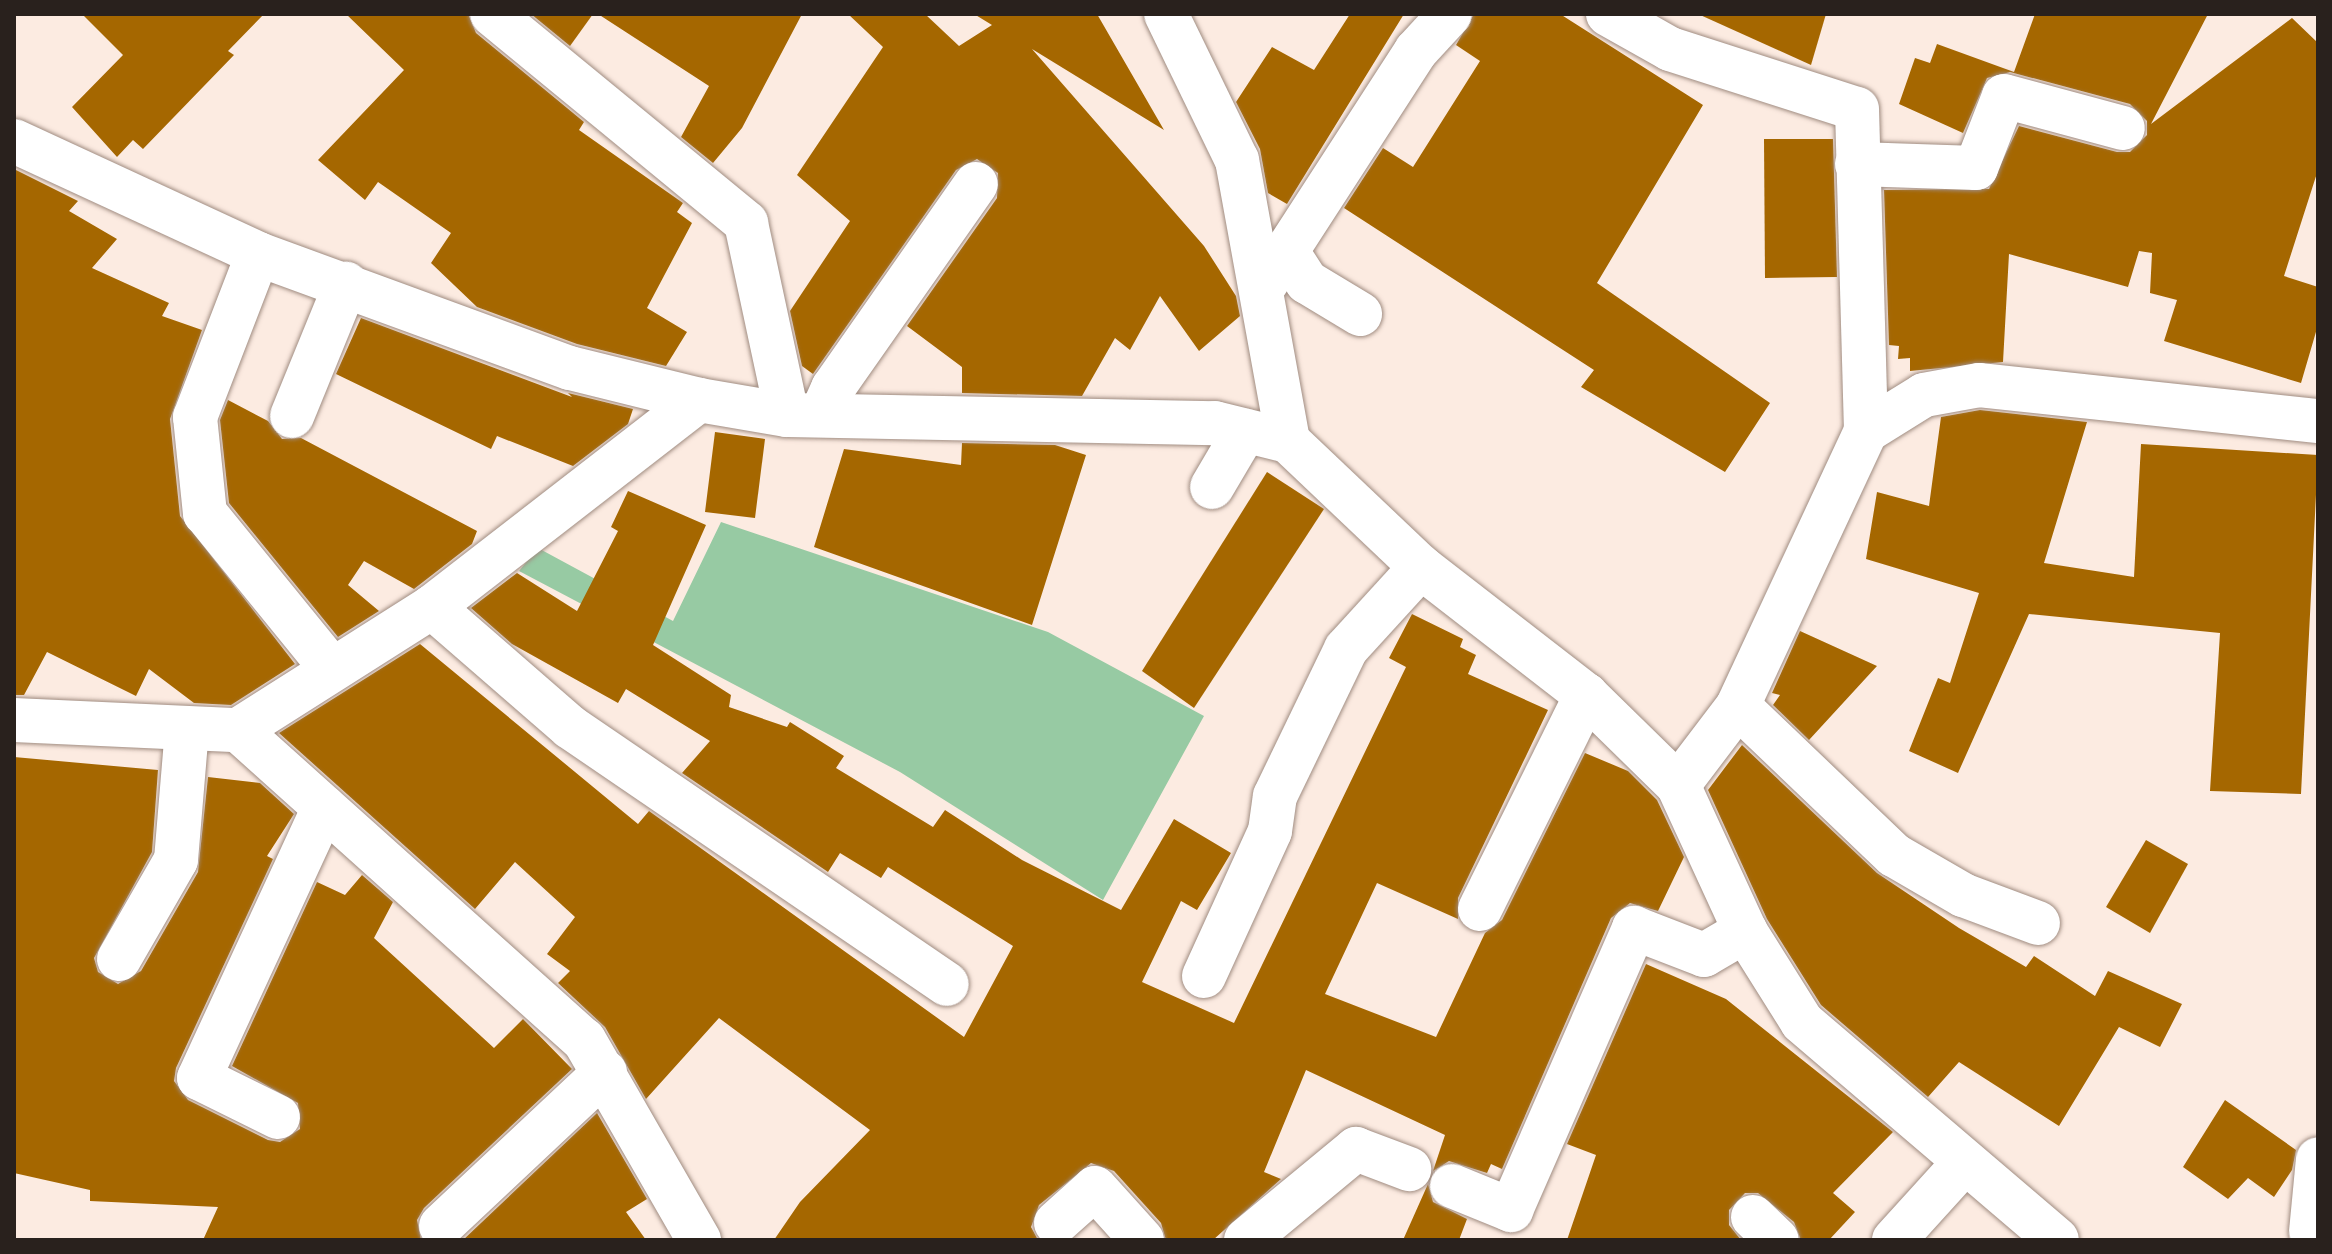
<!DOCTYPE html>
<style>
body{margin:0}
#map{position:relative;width:2332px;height:1254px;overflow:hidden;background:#fcebe1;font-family:"Source Serif 4",serif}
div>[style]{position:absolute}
.green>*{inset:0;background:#97caa3}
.building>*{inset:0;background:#a56700}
.roads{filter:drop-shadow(0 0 2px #a08c81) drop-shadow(0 0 2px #a08c81)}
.minor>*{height:44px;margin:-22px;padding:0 22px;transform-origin:22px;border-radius:22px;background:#fff}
span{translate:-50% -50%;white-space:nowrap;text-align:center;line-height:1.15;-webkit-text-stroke:6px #fff;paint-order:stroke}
.frame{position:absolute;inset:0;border:16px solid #29211d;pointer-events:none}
</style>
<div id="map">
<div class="green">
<i style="clip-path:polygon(721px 522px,1048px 632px,1204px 716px,1103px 900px,900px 772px,519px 571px,538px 548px,673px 621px)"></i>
</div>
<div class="building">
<i style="clip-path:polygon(82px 14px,264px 14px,228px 51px,234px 55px,143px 149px,133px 140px,117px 157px,72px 107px,123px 55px)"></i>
<i style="clip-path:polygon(346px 14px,468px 14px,476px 33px,584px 122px,579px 130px,683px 203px,677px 212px,692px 223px,647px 308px,687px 332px,666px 366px,577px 344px,477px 307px,431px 263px,451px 233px,378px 182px,365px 200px,318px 160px,404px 70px)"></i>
<i style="clip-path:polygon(531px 14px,593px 14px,570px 46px)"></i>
<i style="clip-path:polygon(598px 14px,802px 14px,742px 128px,713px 163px,681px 137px,709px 86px)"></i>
<i style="clip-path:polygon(848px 14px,925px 14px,959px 46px,992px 25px,974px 14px,1097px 14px,1164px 130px,1032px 49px,1204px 246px,1236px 296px,1240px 316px,1199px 351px,1160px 296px,1130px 350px,1115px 338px,1082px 396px,962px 393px,962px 367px,907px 326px,997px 198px,998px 173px,977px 159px,956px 170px,813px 374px,802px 366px,790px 311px,850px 221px,797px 175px,883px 47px)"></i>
<i style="clip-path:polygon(1350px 14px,1404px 14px,1287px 204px,1268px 193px,1260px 149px,1236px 102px,1272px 47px,1314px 70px)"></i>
<i style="clip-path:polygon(1474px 14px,1560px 14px,1703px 105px,1597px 283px,1770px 403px,1725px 472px,1581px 387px,1594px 370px,1344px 208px,1383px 148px,1413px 167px,1480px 61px,1456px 45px)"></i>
<i style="clip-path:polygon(1698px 14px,1826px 14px,1811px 65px)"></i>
<i style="clip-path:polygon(2035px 14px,2208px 14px,2151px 124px,2292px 18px,2318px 43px,2318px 170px,2284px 276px,2318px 287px,2318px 325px,2301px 383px,2164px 341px,2177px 300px,2150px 293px,2152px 253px,2139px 251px,2128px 287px,2009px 254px,2003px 362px,1910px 371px,1910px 358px,1898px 359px,1899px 346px,1889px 345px,1884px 190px,1989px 189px,2019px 126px,2117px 152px,2130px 152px,2147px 135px,2147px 121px,2130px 104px,2010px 72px,1987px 78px,1963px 133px,1899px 104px,1915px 58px,1930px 63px,1937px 44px,2014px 72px)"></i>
<i style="clip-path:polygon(1764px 139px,1833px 139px,1837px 277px,1765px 278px)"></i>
<i style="clip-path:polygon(14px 169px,78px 201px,69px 211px,117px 239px,92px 268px,169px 303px,162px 316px,202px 330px,170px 419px,180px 516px,295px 664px,231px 705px,194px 703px,149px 669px,136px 696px,47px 652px,24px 695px,14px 695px)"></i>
<i style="clip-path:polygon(361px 318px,572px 397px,568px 393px,633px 409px,628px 424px,573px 466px,497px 436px,491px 449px,336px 374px)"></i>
<i style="clip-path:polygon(228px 400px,268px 421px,282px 439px,301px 438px,477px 531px,472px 544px,414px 589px,364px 561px,348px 585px,379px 611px,338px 637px,229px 503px,220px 420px)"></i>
<i style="clip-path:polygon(1980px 410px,2087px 422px,2044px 563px,2134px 577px,2141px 444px,2318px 455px,2301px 794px,2210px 791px,2220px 633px,2029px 614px,1958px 773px,1909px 751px,1938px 678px,1950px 683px,1979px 593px,1866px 559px,1877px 492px,1929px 506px,1941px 417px)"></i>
<i style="clip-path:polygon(715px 432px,765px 439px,755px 518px,705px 512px)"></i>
<i style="clip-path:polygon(962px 443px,1055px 445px,1086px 455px,1032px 625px,814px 547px,844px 449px,961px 465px)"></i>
<i style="clip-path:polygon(1267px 472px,1324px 509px,1194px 708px,1142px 671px)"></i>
<i style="clip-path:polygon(628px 491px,706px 525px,653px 645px,731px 695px,729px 707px,787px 727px,790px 722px,844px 756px,836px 768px,933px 827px,945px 810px,1022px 860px,1121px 910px,1174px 819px,1231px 853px,1197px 910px,1181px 901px,1142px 982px,1234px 1023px,1406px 667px,1389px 658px,1412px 614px,1463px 639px,1460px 647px,1476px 655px,1468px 674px,1548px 710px,1458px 898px,1458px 919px,1377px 883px,1325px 994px,1436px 1037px,1485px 933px,1502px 920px,1585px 753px,1628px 771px,1657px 800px,1684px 857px,1658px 911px,1630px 903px,1611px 918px,1502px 1169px,1491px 1164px,1487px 1173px,1449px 1161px,1433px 1171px,1445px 1135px,1306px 1070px,1264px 1172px,1281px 1179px,1213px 1240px,1166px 1240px,1161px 1223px,1114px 1171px,1091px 1163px,1039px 1205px,1031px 1227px,1038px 1240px,774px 1240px,800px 1202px,870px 1130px,719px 1018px,646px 1099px,605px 1027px,558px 983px,570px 971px,547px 954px,575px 917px,515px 862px,475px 909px,279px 733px,420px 644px,638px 824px,649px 811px,964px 1037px,1013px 946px,888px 867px,881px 878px,840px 853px,828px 872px,682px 773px,710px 741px,626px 689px,618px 703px,512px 644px,471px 608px,517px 573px,577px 611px,618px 531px,611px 527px)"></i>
<i style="clip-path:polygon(1800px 631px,1877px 666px,1809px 740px,1773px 705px,1780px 695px,1772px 693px)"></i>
<i style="clip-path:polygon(1742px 745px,1877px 873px,1959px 928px,2026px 967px,2034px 956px,2095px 996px,2108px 971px,2182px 1004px,2160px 1047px,2119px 1027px,2059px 1126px,1959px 1062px,1928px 1097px,1821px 1005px,1767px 919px,1708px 790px)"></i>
<i style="clip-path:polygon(14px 757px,158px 770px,152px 852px,94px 958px,98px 972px,118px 984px,141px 971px,198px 872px,208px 777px,260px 783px,294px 814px,267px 856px,273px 859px,176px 1068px,174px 1081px,188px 1100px,268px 1140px,280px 1142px,300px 1129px,298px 1103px,232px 1066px,317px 882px,345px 895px,362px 875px,393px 902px,374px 938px,494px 1048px,523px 1019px,572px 1069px,424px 1208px,417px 1220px,421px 1240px,203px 1240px,218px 1207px,90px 1201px,90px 1190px,14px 1173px)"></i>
<i style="clip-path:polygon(2146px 840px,2188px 864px,2150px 933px,2106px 907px)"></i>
<i style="clip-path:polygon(1646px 964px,1726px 999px,1893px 1132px,1833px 1193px,1855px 1212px,1829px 1240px,1801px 1240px,1794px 1222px,1758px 1193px,1745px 1193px,1729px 1210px,1729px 1225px,1741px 1240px,1567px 1240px,1596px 1155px,1567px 1144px)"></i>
<i style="clip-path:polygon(2225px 1100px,2296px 1150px,2292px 1170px,2274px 1197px,2248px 1178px,2228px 1199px,2183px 1167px)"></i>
<i style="clip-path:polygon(597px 1113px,647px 1199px,626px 1212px,646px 1240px,463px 1240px)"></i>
<i style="clip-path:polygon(1428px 1184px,1433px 1202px,1467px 1219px,1459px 1240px,1403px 1240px)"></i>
</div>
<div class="roads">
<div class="minor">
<i style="left:492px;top:14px;width:329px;rotate:39.4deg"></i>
<i style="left:746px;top:223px;width:196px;rotate:77.9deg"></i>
<i style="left:1166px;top:14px;width:162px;rotate:64.1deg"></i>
<i style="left:1237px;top:160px;width:286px;rotate:79.7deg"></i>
<i style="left:1288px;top:441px;width:183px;rotate:43.5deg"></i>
<i style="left:1421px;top:567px;width:209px;rotate:37.8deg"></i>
<i style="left:1586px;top:695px;width:129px;rotate:44.4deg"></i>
<i style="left:1608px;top:14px;width:71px;rotate:29.4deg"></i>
<i style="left:1670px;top:49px;width:196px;rotate:17.8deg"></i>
<i style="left:1857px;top:109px;width:322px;rotate:88.4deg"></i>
<i style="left:1866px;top:431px;width:303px;rotate:115deg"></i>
<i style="left:1738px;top:706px;width:99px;rotate:127.2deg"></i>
<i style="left:1678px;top:785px;width:161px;rotate:65.3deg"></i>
<i style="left:14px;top:141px;width:269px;rotate:24.8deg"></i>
<i style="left:258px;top:254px;width:332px;rotate:20.1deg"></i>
<i style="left:570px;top:368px;width:133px;rotate:13.9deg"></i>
<i style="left:699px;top:400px;width:89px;rotate:9.7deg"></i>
<i style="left:787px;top:415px;width:428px;rotate:1.1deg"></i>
<i style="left:1215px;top:423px;width:75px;rotate:13.9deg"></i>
<i style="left:1857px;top:164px;width:119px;rotate:1.9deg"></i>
<i style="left:1976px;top:168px;width:77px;rotate:-68.7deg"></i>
<i style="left:2004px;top:96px;width:123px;rotate:15.1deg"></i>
<i style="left:1286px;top:250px;width:38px;rotate:57deg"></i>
<i style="left:1307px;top:282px;width:62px;rotate:31.1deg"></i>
<i style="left:258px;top:254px;width:175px;rotate:111.1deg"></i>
<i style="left:195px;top:417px;width:97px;rotate:84.1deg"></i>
<i style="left:205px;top:513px;width:200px;rotate:50.9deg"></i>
<i style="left:1264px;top:286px;width:280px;rotate:-57.1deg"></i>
<i style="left:1416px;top:51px;width:50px;rotate:-47.4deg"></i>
<i style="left:821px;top:415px;width:30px;rotate:-66deg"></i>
<i style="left:833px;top:388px;width:249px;rotate:-55deg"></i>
<i style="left:292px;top:416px;width:143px;rotate:-67.8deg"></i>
<i style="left:1866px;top:431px;width:68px;rotate:-31.8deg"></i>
<i style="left:1924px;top:395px;width:56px;rotate:-10.3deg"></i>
<i style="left:1979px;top:385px;width:341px;rotate:6.1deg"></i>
<i style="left:1212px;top:487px;width:65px;rotate:-59.5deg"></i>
<i style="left:432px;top:607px;width:183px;rotate:41deg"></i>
<i style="left:570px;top:727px;width:456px;rotate:34.3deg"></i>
<i style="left:1738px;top:706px;width:216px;rotate:43.7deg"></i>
<i style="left:1894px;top:855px;width:80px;rotate:30.1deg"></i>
<i style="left:1963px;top:895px;width:80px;rotate:20.5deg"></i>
<i style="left:14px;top:720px;width:224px;rotate:2.6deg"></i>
<i style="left:238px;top:730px;width:230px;rotate:-32.4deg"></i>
<i style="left:432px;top:607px;width:338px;rotate:-37.8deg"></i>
<i style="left:238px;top:730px;width:465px;rotate:41.9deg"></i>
<i style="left:584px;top:1040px;width:231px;rotate:60.1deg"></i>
<i style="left:1480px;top:909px;width:239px;rotate:-63.6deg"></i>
<i style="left:119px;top:959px;width:114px;rotate:-60.1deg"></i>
<i style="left:176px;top:860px;width:131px;rotate:-85.2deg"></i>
<i style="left:1204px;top:976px;width:159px;rotate:-65.5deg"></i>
<i style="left:1270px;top:831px;width:35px;rotate:-82deg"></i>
<i style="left:1275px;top:796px;width:163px;rotate:-64.2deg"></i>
<i style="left:1346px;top:649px;width:111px;rotate:-47.6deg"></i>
<i style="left:278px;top:1117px;width:88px;rotate:-153.7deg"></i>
<i style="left:199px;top:1078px;width:298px;rotate:-65.2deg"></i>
<i style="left:1452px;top:1186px;width:64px;rotate:22.1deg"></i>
<i style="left:1511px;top:1210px;width:308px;rotate:-66.4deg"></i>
<i style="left:1634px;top:928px;width:75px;rotate:21.1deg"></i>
<i style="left:1704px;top:955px;width:48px;rotate:-30.3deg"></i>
<i style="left:1745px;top:931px;width:107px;rotate:57.9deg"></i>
<i style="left:1802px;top:1022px;width:335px;rotate:40.5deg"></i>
<i style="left:1753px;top:1217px;width:33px;rotate:44deg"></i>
<i style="left:1056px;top:1223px;width:52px;rotate:-41.9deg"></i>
<i style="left:1095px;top:1188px;width:70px;rotate:47.9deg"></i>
<i style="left:441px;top:1226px;width:225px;rotate:-43.2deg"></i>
<i style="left:2311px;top:1232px;width:73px;rotate:-84.5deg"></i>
<i style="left:1246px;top:1240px;width:143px;rotate:-39.6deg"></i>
<i style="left:1356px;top:1149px;width:57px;rotate:20.7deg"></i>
<i style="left:1894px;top:1240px;width:101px;rotate:-47.8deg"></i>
</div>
</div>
<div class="frame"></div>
</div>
